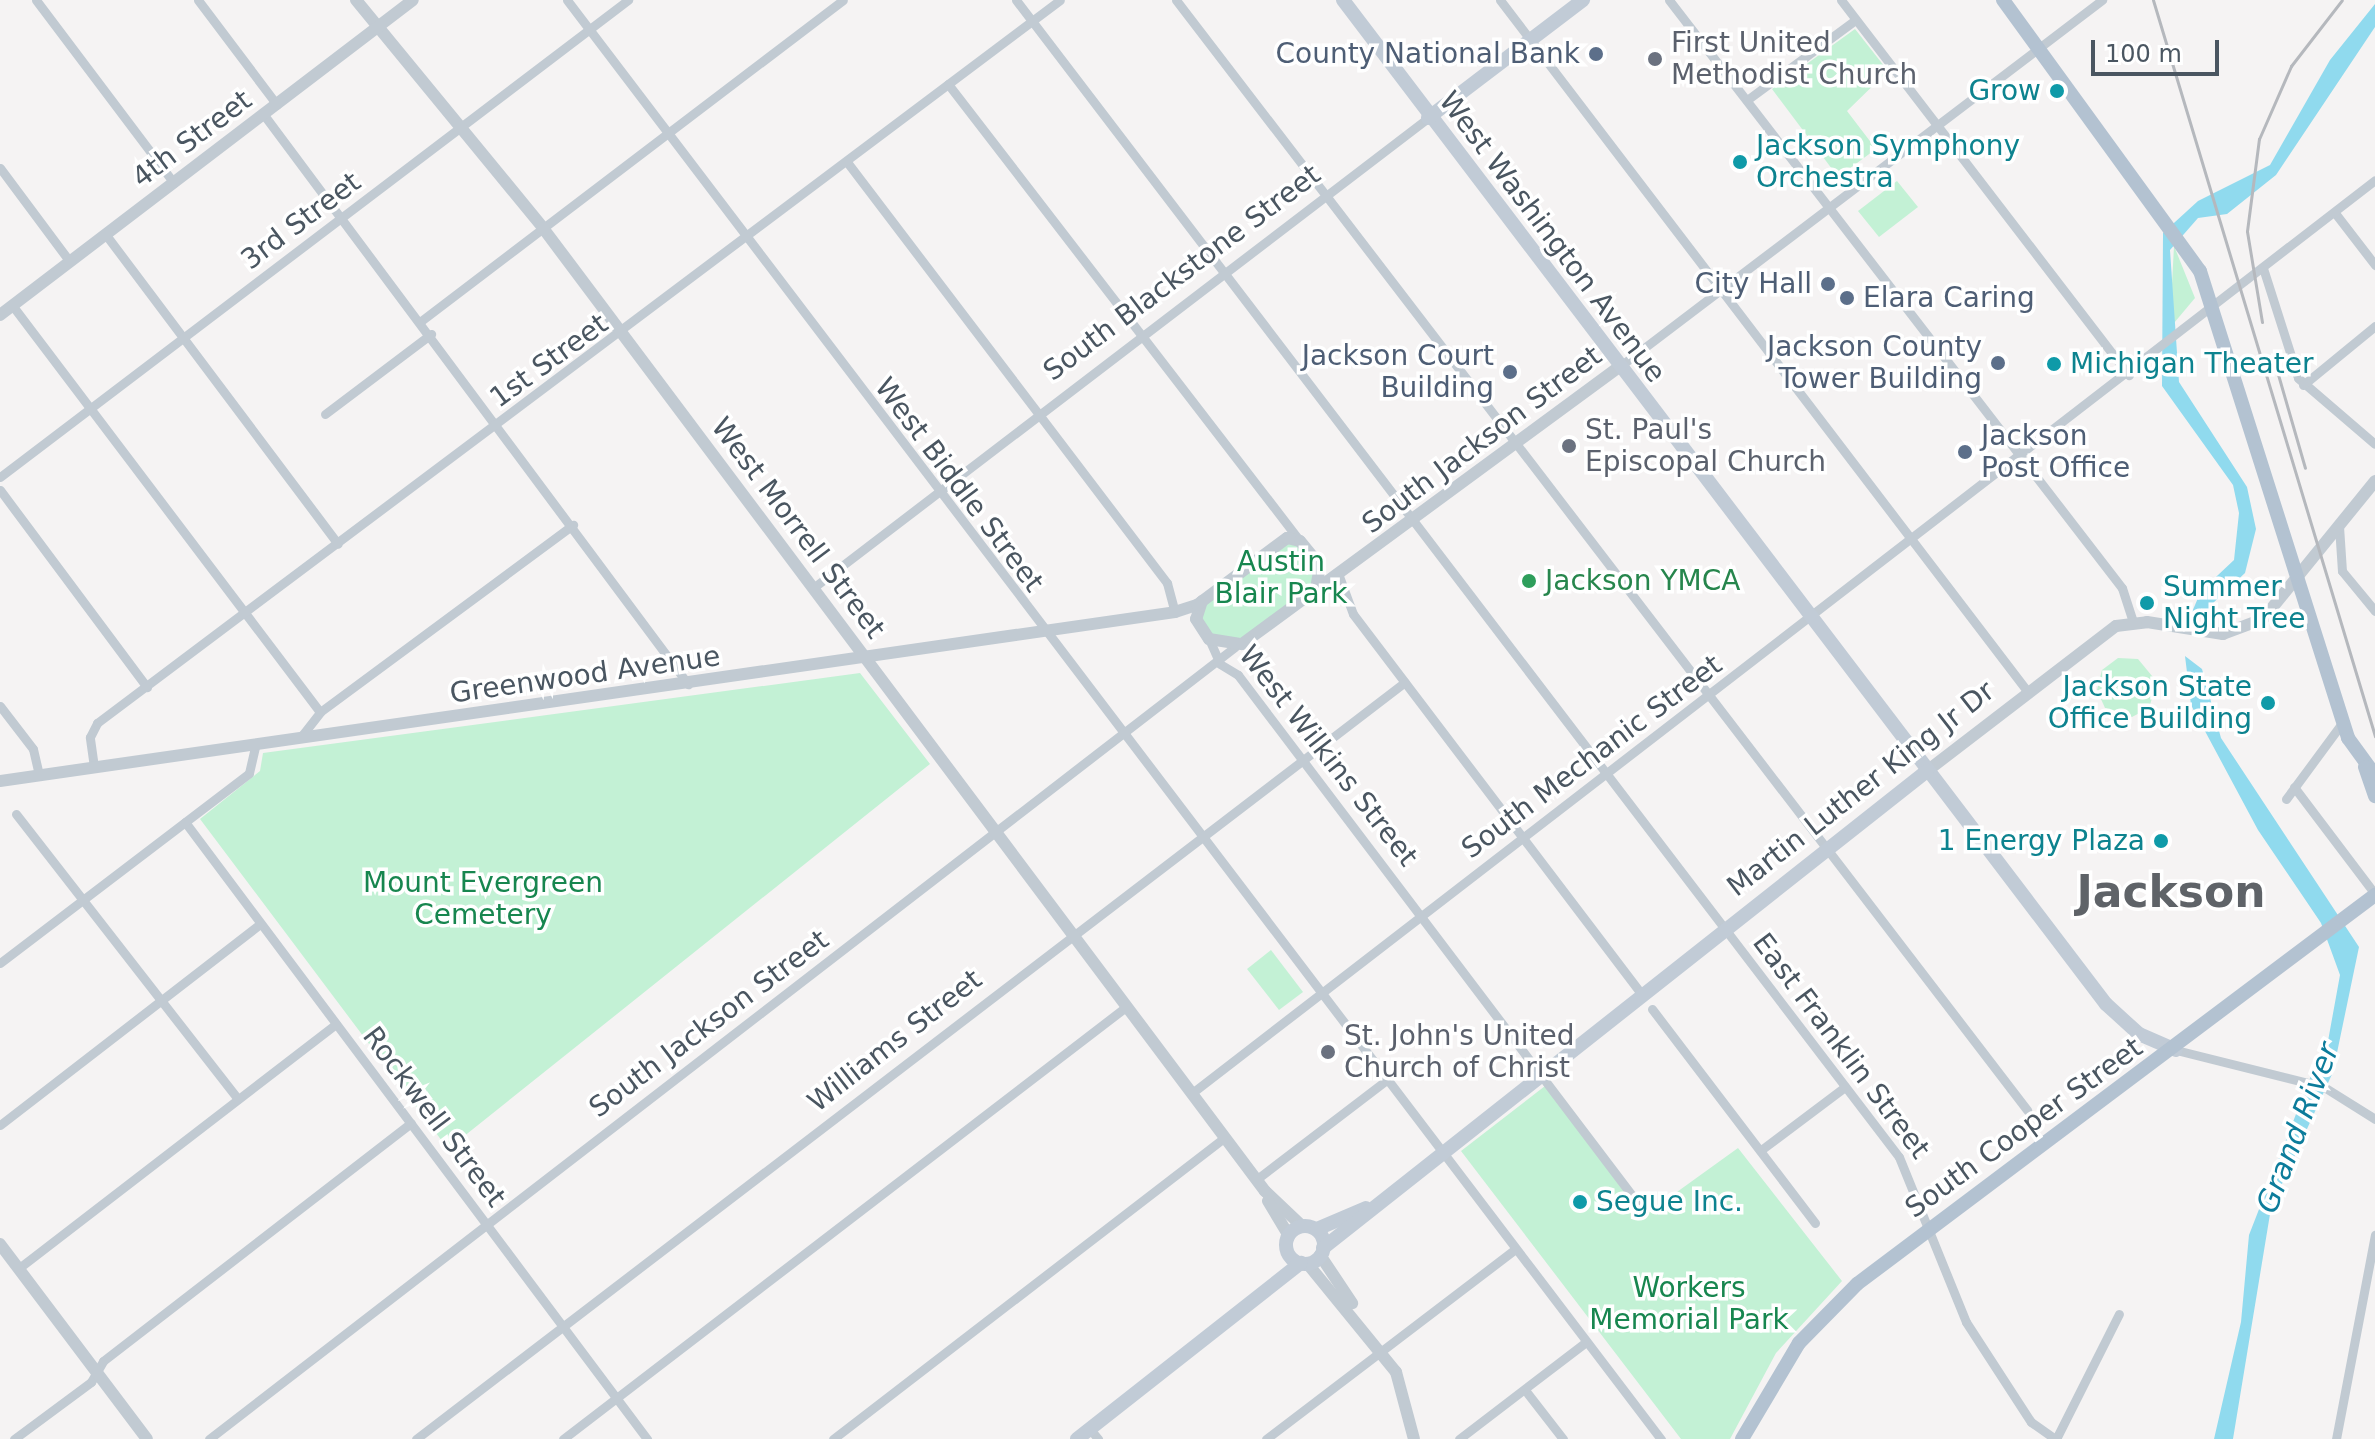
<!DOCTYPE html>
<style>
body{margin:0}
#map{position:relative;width:2375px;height:1439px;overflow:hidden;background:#f5f3f3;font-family:"DejaVu Sans",sans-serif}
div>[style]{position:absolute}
.green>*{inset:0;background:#c3f1d5}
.water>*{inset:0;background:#90daee}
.minor>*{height:9px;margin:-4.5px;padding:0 4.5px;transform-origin:4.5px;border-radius:4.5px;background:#c1cad2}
.tertiary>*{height:12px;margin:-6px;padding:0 6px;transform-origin:6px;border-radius:6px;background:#c1cad2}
.secondary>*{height:14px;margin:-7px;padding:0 7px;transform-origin:7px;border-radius:7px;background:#c1cbd6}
.secondary>.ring{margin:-7px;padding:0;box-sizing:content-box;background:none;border:14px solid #c1cbd6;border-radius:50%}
.primary>*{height:14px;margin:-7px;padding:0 7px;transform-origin:7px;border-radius:7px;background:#b3c2d1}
.rail>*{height:3px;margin:-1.5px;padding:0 1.5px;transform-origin:1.5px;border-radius:1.5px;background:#b5b8bd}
.dots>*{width:22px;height:22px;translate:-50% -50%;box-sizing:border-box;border:4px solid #fff;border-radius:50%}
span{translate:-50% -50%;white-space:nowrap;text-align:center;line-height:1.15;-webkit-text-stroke:7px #fff;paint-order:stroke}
.worship-label{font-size:28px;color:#5b616d}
.left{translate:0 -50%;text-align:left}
.service-label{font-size:28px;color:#4e5e75}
.right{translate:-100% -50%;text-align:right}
.culture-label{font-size:28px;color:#0d838f}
.street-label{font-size:28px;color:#4a5661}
.park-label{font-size:28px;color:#17864f}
.leisure-label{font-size:28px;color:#27864d}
.water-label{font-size:30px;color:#0c7c9b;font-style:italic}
.town-label{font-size:44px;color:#5f6368;font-weight:700}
.scale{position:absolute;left:2091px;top:40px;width:128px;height:36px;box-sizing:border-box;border:4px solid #4a5661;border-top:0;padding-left:10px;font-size:24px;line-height:28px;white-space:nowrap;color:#4a5661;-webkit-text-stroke:6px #fff;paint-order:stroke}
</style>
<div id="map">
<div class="green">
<i style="clip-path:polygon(1855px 29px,1888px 71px,1847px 111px,1876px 149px,1838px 177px,1772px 89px)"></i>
<i style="clip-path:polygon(1897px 181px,1918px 207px,1879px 237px,1858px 211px)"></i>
<i style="clip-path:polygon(2174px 246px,2195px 298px,2174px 323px,2171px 303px)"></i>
<i style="clip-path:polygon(1290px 538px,1322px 577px,1235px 647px,1199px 626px,1196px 611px)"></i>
<i style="clip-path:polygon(2118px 658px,2138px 659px,2157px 682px,2149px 708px,2132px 717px,2105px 708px,2097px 690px,2102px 670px)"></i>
<i style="clip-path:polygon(860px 673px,930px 764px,448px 1149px,200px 819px,260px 771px,263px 753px)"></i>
<i style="clip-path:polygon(1271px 950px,1303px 992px,1279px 1010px,1247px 969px)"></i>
<i style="clip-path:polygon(1545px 1086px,1645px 1215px,1738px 1148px,1842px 1281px,1776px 1353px,1730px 1439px,1681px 1439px,1461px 1151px)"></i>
</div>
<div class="water">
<i style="clip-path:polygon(2375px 4px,2375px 27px,2276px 175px,2227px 214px,2198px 218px,2170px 250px,2179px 382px,2247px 487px,2256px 529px,2245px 573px,2212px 604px,2206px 622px,2192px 612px,2201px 591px,2234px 560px,2239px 513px,2233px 485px,2162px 386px,2163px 233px,2198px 201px,2270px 165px,2330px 60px)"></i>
<i style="clip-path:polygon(2185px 656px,2202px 669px,2221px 738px,2359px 947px,2333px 1072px,2271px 1208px,2233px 1439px,2214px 1439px,2241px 1322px,2249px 1235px,2312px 1073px,2324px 1063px,2340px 975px,2321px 923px,2258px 830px,2191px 705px)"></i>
</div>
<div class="minor">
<i style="left:36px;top:0;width:229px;rotate:53deg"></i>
<i style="left:198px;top:0;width:131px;rotate:53deg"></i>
<i style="left:567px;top:0;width:1808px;rotate:52.76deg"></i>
<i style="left:1016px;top:0;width:1455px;rotate:52.65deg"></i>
<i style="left:1899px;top:1157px;width:178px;rotate:67.9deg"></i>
<i style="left:1966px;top:1322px;width:119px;rotate:57deg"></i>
<i style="left:2031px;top:1422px;width:29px;rotate:35deg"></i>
<i style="left:1176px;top:0;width:1399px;rotate:52.52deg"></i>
<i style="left:1500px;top:0;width:870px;rotate:52.66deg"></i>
<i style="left:1669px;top:0;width:742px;rotate:52.39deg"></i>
<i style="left:2122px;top:588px;width:36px;rotate:72deg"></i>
<i style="left:1841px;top:0;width:473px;rotate:52.5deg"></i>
<i style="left:948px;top:84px;width:577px;rotate:52.4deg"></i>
<i style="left:1747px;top:100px;width:134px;rotate:-36.5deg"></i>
<i style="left:264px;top:115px;width:710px;rotate:53.31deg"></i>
<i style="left:847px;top:162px;width:529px;rotate:52.76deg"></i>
<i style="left:1167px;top:583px;width:30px;rotate:75deg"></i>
<i style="left:0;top:168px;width:117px;rotate:53.3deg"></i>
<i style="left:2335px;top:213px;width:66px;rotate:52.4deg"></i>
<i style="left:106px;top:235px;width:386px;rotate:53.1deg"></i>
<i style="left:2263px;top:268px;width:115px;rotate:72.3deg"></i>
<i style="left:2298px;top:378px;width:101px;rotate:40.6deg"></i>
<i style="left:12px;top:305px;width:510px;rotate:52.88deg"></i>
<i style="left:421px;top:321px;width:530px;rotate:-37.26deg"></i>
<i style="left:1619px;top:367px;width:607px;rotate:-37.23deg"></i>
<i style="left:2303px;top:385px;width:93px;rotate:-39.3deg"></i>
<i style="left:325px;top:414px;width:133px;rotate:-37deg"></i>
<i style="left:0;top:477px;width:789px;rotate:-37.22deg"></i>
<i style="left:0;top:490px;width:246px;rotate:53.3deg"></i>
<i style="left:2339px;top:526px;width:45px;rotate:86.2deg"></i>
<i style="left:2342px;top:571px;width:52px;rotate:50.5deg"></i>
<i style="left:1339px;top:576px;width:40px;rotate:69.8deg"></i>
<i style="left:1353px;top:614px;width:478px;rotate:52.8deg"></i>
<i style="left:813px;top:588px;width:774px;rotate:-37.39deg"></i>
<i style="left:1209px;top:639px;width:27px;rotate:66deg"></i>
<i style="left:1220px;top:664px;width:21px;rotate:31deg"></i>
<i style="left:1238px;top:675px;width:671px;rotate:52.87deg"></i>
<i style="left:0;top:706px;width:54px;rotate:52.5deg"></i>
<i style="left:33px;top:749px;width:26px;rotate:77deg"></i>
<i style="left:300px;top:738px;width:33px;rotate:-52deg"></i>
<i style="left:320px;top:712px;width:315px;rotate:-36.5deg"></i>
<i style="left:94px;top:767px;width:30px;rotate:-98deg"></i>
<i style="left:90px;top:737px;width:16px;rotate:-63deg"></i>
<i style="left:97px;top:723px;width:1204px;rotate:-36.9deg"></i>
<i style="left:2294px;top:787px;width:134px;rotate:52.9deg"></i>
<i style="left:2286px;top:799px;width:94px;rotate:-53.6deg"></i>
<i style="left:16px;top:814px;width:361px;rotate:52.1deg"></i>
<i style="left:185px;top:822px;width:771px;rotate:53.17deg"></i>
<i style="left:0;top:963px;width:313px;rotate:-37.3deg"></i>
<i style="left:249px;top:773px;width:28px;rotate:-77deg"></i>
<i style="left:1652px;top:1009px;width:269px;rotate:52.7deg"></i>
<i style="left:2176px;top:1050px;width:153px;rotate:14deg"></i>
<i style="left:2324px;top:1087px;width:60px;rotate:32.1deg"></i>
<i style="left:1192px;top:1093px;width:1494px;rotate:-37.66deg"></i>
<i style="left:0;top:1125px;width:329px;rotate:-37.7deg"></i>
<i style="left:1761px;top:1150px;width:105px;rotate:-36.9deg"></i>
<i style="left:1257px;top:1179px;width:161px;rotate:-37.4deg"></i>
<i style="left:19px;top:1268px;width:400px;rotate:-37.6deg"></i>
<i style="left:1525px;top:1390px;width:62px;rotate:52.2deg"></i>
<i style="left:1090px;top:1429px;width:13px;rotate:51deg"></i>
<i style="left:14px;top:1439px;width:96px;rotate:-36.5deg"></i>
<i style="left:91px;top:1382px;width:24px;rotate:-60deg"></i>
<i style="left:103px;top:1361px;width:389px;rotate:-37.7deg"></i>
<i style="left:209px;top:1439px;width:1296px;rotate:-37.67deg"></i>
<i style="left:416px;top:1439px;width:1245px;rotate:-37.43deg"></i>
<i style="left:563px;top:1439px;width:711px;rotate:-37.51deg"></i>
<i style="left:833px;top:1439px;width:495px;rotate:-37.6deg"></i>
<i style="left:1266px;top:1439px;width:312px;rotate:-37.3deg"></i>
<i style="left:1459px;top:1439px;width:160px;rotate:-37.4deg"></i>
<i style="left:2056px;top:1439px;width:140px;rotate:-63.3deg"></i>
<i style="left:2336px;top:1439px;width:208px;rotate:-79.2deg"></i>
</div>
<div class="tertiary">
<i style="left:356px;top:0;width:295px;rotate:50.6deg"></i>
<i style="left:543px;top:228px;width:1204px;rotate:53.14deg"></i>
<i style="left:1265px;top:1191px;width:51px;rotate:43.4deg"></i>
<i style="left:0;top:315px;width:519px;rotate:-37.33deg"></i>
<i style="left:1202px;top:601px;width:19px;rotate:108deg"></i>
<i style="left:1196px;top:619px;width:24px;rotate:57deg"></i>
<i style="left:1209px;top:639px;width:33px;rotate:9deg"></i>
<i style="left:1242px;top:644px;width:468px;rotate:-36.3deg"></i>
<i style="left:1927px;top:771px;width:238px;rotate:-37.5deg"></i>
<i style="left:2116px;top:626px;width:31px;rotate:-7deg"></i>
<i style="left:2147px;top:622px;width:77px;rotate:9deg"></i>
<i style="left:2223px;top:634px;width:43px;rotate:-20.6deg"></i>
<i style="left:2263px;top:619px;width:178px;rotate:-50.9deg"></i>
<i style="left:0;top:781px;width:1187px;rotate:-8.18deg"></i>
<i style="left:1175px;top:612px;width:23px;rotate:-18deg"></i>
<i style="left:1197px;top:605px;width:112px;rotate:-36.7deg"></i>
<i style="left:1287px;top:538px;width:13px;rotate:13deg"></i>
<i style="left:1300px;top:541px;width:32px;rotate:51deg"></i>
<i style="left:1320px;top:566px;width:23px;rotate:100deg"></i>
<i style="left:1268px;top:1201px;width:41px;rotate:59deg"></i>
<i style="left:0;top:1244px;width:244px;rotate:53deg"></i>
<i style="left:1320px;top:1255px;width:58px;rotate:56.3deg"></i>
<i style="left:1307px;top:1263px;width:141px;rotate:50.8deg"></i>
<i style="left:1396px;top:1372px;width:69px;rotate:75deg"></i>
</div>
<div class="secondary">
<i style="left:1343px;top:0;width:1261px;rotate:52.77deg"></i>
<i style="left:2106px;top:1004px;width:45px;rotate:42.3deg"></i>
<i style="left:2139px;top:1034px;width:40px;rotate:23.4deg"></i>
<i style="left:1428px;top:118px;width:195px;rotate:-37.3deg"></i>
<i class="ring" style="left:1286px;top:1226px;width:24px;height:24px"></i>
<i style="left:1317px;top:1229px;width:53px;rotate:-23.2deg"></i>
<i style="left:1323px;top:1248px;width:770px;rotate:-38.3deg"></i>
<i style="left:1077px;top:1439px;width:285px;rotate:-38.2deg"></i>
</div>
<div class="primary">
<i style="left:2003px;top:0;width:335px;rotate:54deg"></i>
<i style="left:2200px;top:271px;width:490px;rotate:72.4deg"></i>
<i style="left:2348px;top:738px;width:46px;rotate:53.9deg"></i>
<i style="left:2365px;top:767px;width:31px;rotate:71deg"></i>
<i style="left:1742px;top:1439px;width:112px;rotate:-59.3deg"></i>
<i style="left:1799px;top:1343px;width:83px;rotate:-45.5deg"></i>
<i style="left:1857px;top:1284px;width:648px;rotate:-36.91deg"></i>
</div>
<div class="rail">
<i style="left:2153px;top:0;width:769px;rotate:73.22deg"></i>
<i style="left:2262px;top:322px;width:92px;rotate:-99.4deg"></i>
<i style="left:2247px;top:231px;width:93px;rotate:-82.6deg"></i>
<i style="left:2259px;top:139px;width:80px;rotate:-66.3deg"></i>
<i style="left:2291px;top:66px;width:83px;rotate:-52.3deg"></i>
<i style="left:2275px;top:364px;width:108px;rotate:73.9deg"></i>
</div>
<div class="dots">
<i style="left:1596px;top:54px;background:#5c6f8a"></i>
<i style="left:1655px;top:59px;background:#6b7280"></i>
<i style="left:2057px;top:91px;background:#0f9aa8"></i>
<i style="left:1740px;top:162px;background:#0f9aa8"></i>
<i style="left:1828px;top:284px;background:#5c6f8a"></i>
<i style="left:1847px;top:298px;background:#5c6f8a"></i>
<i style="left:1998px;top:363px;background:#5c6f8a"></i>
<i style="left:2054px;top:364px;background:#0f9aa8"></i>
<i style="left:1510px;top:372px;background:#5c6f8a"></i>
<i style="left:1569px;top:446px;background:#6b7280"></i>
<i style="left:1965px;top:452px;background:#5c6f8a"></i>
<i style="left:1529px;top:581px;background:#2e9e5b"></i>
<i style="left:2147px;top:603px;background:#0f9aa8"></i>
<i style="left:2268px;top:703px;background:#0f9aa8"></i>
<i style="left:2161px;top:841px;background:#0f9aa8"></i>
<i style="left:1328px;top:1052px;background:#6b7280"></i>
<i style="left:1580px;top:1202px;background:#0f9aa8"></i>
</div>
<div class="worship-label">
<span class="left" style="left:1671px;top:59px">First United<br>Methodist Church</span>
<span class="left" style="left:1585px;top:446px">St. Paul's<br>Episcopal Church</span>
<span class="left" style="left:1344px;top:1052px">St. John's United<br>Church of Christ</span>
</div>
<div class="service-label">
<span class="right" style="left:1580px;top:54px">County National Bank</span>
<span class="right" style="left:1812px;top:284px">City Hall</span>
<span class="left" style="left:1863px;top:298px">Elara Caring</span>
<span class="right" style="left:1982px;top:363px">Jackson County<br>Tower Building</span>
<span class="right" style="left:1494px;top:372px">Jackson Court<br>Building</span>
<span class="left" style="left:1981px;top:452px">Jackson<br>Post Office</span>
</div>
<div class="culture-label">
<span class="right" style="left:2041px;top:91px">Grow</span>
<span class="left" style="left:1756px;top:162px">Jackson Symphony<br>Orchestra</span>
<span class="left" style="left:2070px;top:364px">Michigan Theater</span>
<span class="left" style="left:2163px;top:603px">Summer<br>Night Tree</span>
<span class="right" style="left:2252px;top:703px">Jackson State<br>Office Building</span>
<span class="right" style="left:2145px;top:841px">1 Energy Plaza</span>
<span class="left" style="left:1596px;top:1202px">Segue Inc.</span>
</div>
<div class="street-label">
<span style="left:192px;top:139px;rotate:-37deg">4th Street</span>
<span style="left:301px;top:221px;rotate:-37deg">3rd Street</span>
<span style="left:1552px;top:237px;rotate:53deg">West Washington Avenue</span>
<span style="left:1182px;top:273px;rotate:-37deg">South Blackstone Street</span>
<span style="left:549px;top:361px;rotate:-36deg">1st Street</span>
<span style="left:1482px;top:440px;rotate:-37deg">South Jackson Street</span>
<span style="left:959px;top:485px;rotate:53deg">West Biddle Street</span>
<span style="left:798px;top:528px;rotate:53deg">West Morrell Street</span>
<span style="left:585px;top:675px;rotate:-8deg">Greenwood Avenue</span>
<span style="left:1328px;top:756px;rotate:52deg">West Wilkins Street</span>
<span style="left:1592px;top:757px;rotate:-37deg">South Mechanic Street</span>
<span style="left:1861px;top:789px;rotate:-38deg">Martin Luther King Jr Dr</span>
<span style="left:709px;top:1024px;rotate:-37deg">South Jackson Street</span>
<span style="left:895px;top:1041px;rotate:-38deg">Williams Street</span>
<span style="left:1841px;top:1046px;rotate:53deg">East Franklin Street</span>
<span style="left:434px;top:1117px;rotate:53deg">Rockwell Street</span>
<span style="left:2024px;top:1128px;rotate:-36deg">South Cooper Street</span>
</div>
<div class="park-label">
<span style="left:1281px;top:578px">Austin<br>Blair Park</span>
<span style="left:483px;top:899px">Mount Evergreen<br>Cemetery</span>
<span style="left:1689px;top:1304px">Workers<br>Memorial Park</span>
</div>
<div class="leisure-label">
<span class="left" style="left:1545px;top:581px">Jackson YMCA</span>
</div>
<div class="water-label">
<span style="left:2298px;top:1128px;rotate:-69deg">Grand River</span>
</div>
<div class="town-label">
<span style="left:2171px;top:892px">Jackson</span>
</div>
<div class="scale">100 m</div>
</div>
